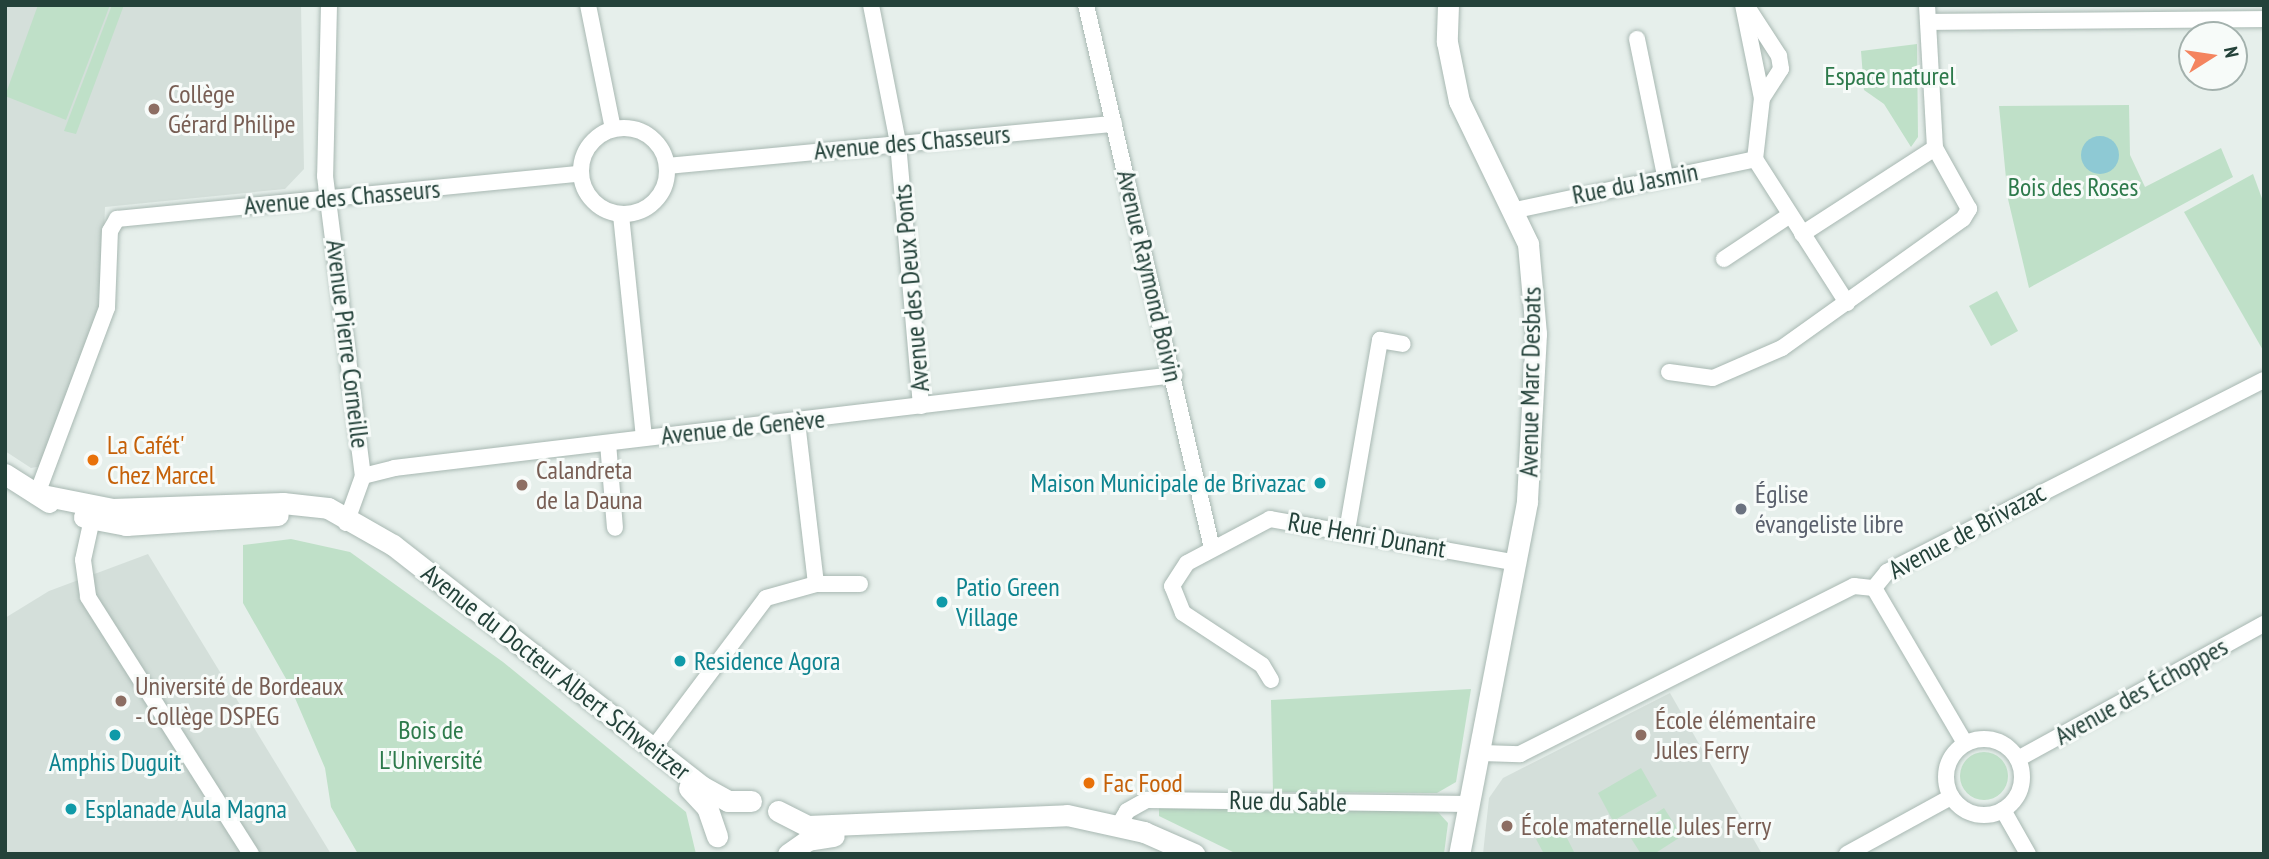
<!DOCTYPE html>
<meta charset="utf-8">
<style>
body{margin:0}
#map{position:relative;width:2269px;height:859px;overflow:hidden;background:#e6efeb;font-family:"PT Sans Narrow",sans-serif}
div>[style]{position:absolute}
.built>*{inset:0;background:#d4dfda}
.green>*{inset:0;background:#bfe0c8}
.round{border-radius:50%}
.water>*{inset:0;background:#8ec9d4}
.roads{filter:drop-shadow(0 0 2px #a8b8b2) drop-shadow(0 0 2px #a8b8b2)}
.street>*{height:16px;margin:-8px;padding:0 8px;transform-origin:8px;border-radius:8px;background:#fff}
.street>.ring{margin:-8px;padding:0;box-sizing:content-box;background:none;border:16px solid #fff;border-radius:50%}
.secondary>*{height:21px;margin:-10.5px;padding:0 10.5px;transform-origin:10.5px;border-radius:10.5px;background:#fff}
.dots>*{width:19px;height:19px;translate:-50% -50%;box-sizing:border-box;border:4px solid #f7fbf9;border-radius:50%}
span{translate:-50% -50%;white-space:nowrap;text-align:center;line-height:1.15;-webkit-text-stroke:6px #f7fbf9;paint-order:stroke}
.park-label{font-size:26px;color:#2d7a4b}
.education-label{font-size:26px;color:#785e54}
.left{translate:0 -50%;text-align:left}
.street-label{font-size:26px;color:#24423a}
.food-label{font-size:26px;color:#c56008}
.culture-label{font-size:26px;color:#0d838f}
.right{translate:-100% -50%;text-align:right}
.worship-label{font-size:26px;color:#5b616d}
.frame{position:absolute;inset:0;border:7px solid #24423a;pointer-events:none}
.north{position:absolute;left:2178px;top:21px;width:70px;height:70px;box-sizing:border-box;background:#f7fbf9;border:2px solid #a3b1ad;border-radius:50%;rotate:78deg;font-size:19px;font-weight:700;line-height:28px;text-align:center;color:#24423a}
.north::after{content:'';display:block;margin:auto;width:24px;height:32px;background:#f4845f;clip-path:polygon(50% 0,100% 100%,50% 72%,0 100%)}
</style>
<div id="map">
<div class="built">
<i style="clip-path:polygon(5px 5px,301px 5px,304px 169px,285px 189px,105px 207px,101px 307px,42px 466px,31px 468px,5px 451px)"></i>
<i style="clip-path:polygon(148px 554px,331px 854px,5px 854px,5px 618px,49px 591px)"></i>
<i style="clip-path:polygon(1670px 693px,1762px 854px,1483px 854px,1489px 798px,1503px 778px)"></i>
</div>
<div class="green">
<i style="clip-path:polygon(38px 5px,110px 5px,66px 120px,5px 96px)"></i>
<i style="clip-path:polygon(112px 5px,124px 5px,76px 134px,64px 131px)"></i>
<i style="clip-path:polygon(1917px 44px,1918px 137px,1911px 147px,1884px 104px,1864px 90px,1861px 51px)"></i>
<i style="clip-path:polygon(2129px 105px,2130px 155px,2145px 187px,2221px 148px,2233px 177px,2029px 288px,2008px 199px,1999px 106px)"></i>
<i style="clip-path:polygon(2253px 174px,2264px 204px,2264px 352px,2184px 212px)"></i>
<i style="clip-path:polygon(1997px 291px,2018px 331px,1991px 346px,1969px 306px)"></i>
<i style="clip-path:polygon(291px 539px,350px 552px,503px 662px,686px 812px,696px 854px,358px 854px,331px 807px,325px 768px,289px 684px,243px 603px,243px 545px)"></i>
<i style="clip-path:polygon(1471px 689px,1456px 782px,1437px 793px,1273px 792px,1271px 700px)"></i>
<i class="round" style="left:1960px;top:752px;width:48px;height:48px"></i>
<i style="clip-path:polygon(1641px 768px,1657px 796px,1613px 821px,1598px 793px)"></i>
<i style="clip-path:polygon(1159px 808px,1437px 811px,1448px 823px,1444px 854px,1237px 854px,1159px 816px)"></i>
<i style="clip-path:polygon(1664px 808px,1682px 836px,1654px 854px,1641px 854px,1627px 832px)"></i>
<i style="clip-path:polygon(1561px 826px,1575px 854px,1544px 854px,1536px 839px)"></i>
</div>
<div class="water">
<i class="round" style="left:2081px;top:136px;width:38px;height:38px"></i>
</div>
<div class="roads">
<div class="street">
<i style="left:329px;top:5px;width:171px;rotate:91.3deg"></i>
<i style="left:325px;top:176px;width:302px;rotate:82.8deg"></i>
<i style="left:588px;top:5px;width:126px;rotate:78.6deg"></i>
<i style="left:871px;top:5px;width:141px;rotate:78.9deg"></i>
<i style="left:898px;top:143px;width:264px;rotate:85deg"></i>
<i style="left:1086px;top:5px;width:557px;rotate:76.94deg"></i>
<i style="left:1743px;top:5px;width:95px;rotate:78.5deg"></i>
<i style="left:1762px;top:98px;width:61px;rotate:96.5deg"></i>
<i style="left:1746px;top:5px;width:61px;rotate:57.1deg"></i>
<i style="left:1779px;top:56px;width:13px;rotate:81deg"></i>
<i style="left:1781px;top:69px;width:35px;rotate:123deg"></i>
<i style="left:1928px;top:22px;width:336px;rotate:-0.5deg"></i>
<i style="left:1637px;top:39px;width:140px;rotate:78.4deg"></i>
<i class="ring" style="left:581px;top:128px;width:70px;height:70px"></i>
<i style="left:1755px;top:159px;width:171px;rotate:57.4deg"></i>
<i style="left:667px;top:166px;width:449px;rotate:-5.4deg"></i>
<i style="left:1516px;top:210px;width:244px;rotate:-12deg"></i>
<i style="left:621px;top:215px;width:224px;rotate:84.1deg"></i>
<i style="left:1802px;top:234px;width:158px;rotate:-32.9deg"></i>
<i style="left:1724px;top:259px;width:79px;rotate:-33.7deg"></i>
<i style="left:1669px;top:372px;width:44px;rotate:7.8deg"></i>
<i style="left:1713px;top:378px;width:75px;rotate:-23.5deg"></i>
<i style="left:1782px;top:348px;width:222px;rotate:-35.5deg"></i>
<i style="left:1963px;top:219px;width:12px;rotate:-59deg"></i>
<i style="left:1969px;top:209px;width:70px;rotate:-119.1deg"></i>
<i style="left:1935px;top:148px;width:143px;rotate:-93.2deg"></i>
<i style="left:797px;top:422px;width:163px;rotate:83.3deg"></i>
<i style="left:608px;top:443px;width:85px;rotate:85.3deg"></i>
<i style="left:37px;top:494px;width:199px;rotate:-69.4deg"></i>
<i style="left:107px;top:308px;width:77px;rotate:-87.8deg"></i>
<i style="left:110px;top:231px;width:14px;rotate:-60deg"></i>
<i style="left:117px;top:219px;width:465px;rotate:-5.6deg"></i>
<i style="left:92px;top:519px;width:42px;rotate:102.4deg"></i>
<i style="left:83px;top:560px;width:37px;rotate:82deg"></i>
<i style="left:88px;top:597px;width:304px;rotate:57.6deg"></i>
<i style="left:346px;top:523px;width:50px;rotate:-70.1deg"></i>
<i style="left:363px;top:476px;width:32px;rotate:-14deg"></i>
<i style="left:394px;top:468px;width:786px;rotate:-6.8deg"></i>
<i style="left:1347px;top:531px;width:194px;rotate:-80.2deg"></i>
<i style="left:1380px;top:340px;width:23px;rotate:10deg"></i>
<i style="left:1874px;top:588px;width:21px;rotate:-51deg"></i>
<i style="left:1887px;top:572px;width:423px;rotate:-27deg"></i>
<i style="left:1874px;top:588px;width:180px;rotate:59.6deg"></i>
<i style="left:1271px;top:680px;width:17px;rotate:-121deg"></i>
<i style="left:1262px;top:665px;width:95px;rotate:-146.6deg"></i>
<i style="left:1183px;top:613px;width:29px;rotate:-112deg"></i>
<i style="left:1172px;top:586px;width:27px;rotate:-57deg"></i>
<i style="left:1187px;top:563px;width:94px;rotate:-27.9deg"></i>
<i style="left:1270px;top:519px;width:250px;rotate:10.1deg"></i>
<i class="ring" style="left:1946px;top:739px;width:60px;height:60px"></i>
<i style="left:655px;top:746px;width:185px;rotate:-53.1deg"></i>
<i style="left:766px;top:598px;width:52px;rotate:-15.6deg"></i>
<i style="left:816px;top:584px;width:44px"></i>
<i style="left:1482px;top:753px;width:38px;rotate:2deg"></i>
<i style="left:1520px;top:754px;width:374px;rotate:-26.7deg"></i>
<i style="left:1854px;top:586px;width:20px;rotate:6deg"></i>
<i style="left:2018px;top:759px;width:281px;rotate:-28.8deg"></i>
<i style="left:2003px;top:810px;width:51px;rotate:60.4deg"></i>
<i style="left:1119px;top:825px;width:16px;rotate:-60deg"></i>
<i style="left:1127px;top:811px;width:23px;rotate:-29deg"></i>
<i style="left:1147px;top:800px;width:322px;rotate:0.7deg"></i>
<i style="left:1847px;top:854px;width:119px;rotate:-28.7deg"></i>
</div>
<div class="secondary">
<i style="left:1448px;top:5px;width:37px;rotate:92deg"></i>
<i style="left:1447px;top:42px;width:60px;rotate:78.5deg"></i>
<i style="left:1459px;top:101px;width:159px;rotate:64.2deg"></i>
<i style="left:1528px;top:244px;width:90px;rotate:84.9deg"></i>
<i style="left:1536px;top:334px;width:168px;rotate:93.1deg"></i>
<i style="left:1527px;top:502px;width:359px;rotate:100.9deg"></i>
<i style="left:5px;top:474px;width:52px;rotate:32.5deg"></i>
<i style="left:37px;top:494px;width:76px;rotate:11.3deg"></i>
<i style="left:112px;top:509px;width:171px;rotate:-2deg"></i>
<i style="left:283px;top:503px;width:45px;rotate:6.3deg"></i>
<i style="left:328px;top:508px;width:75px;rotate:29.6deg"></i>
<i style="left:393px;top:545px;width:391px;rotate:38deg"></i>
<i style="left:701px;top:786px;width:31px;rotate:29deg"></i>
<i style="left:728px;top:801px;width:23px"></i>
<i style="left:84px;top:517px;width:43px;rotate:10.8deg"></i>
<i style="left:126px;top:525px;width:152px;rotate:-3.8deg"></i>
<i style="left:689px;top:788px;width:26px;rotate:47deg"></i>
<i style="left:707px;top:807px;width:31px;rotate:71deg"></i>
<i style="left:778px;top:811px;width:34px;rotate:27deg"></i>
<i style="left:808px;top:826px;width:259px;rotate:-2.4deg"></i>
<i style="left:1067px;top:815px;width:79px;rotate:12.4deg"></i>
<i style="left:1144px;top:832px;width:55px;rotate:23.7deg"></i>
<i style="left:788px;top:854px;width:24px;rotate:-35deg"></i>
<i style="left:808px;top:840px;width:26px;rotate:-9deg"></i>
</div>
</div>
<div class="dots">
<i style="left:154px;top:109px;background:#8d6e63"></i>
<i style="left:93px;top:460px;background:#e8710a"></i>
<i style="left:1320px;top:483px;background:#0f9aa8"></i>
<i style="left:522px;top:485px;background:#8d6e63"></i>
<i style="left:1741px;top:509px;background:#6b7280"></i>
<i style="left:942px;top:602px;background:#0f9aa8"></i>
<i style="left:680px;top:661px;background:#0f9aa8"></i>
<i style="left:121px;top:701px;background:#8d6e63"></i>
<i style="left:115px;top:735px;background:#0f9aa8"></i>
<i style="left:1641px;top:735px;background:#8d6e63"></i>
<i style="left:1089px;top:783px;background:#e8710a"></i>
<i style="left:71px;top:809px;background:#0f9aa8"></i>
<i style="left:1507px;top:826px;background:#8d6e63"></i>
</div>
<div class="park-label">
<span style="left:1890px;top:76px">Espace naturel</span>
<span style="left:2073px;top:187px">Bois des Roses</span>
<span style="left:431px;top:745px">Bois de<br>L'Université</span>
</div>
<div class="education-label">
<span class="left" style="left:168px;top:109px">Collège<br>Gérard Philipe</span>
<span class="left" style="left:536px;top:485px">Calandreta<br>de la Dauna</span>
<span class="left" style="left:135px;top:701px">Université de Bordeaux<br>- Collège DSPEG</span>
<span class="left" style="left:1655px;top:735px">École élémentaire<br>Jules Ferry</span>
<span class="left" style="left:1521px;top:826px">École maternelle Jules Ferry</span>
</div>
<div class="street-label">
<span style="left:912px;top:142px;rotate:-5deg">Avenue des Chasseurs</span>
<span style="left:1635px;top:183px;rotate:-11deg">Rue du Jasmin</span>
<span style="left:342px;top:197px;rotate:-5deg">Avenue des Chasseurs</span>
<span style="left:1150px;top:276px;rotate:77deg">Avenue Raymond Boivin</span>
<span style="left:911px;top:288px;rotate:-95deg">Avenue des Deux Ponts</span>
<span style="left:348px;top:344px;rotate:83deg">Avenue Pierre Corneille</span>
<span style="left:1530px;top:382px;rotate:-89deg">Avenue Marc Desbats</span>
<span style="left:743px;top:427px;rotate:-6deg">Avenue de Genève</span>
<span style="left:1967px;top:531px;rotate:-28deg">Avenue de Brivazac</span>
<span style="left:1367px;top:535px;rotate:10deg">Rue Henri Dunant</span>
<span style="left:556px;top:672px;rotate:38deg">Avenue du Docteur Albert Schweitzer</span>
<span style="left:2141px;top:691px;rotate:-29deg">Avenue des Échoppes</span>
<span style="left:1288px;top:801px;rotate:1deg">Rue du Sable</span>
</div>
<div class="food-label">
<span class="left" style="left:107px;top:460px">La Cafét'<br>Chez Marcel</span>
<span class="left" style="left:1103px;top:783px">Fac Food</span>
</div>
<div class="culture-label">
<span class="right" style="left:1306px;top:483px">Maison Municipale de Brivazac</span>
<span class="left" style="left:956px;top:602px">Patio Green<br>Village</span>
<span class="left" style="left:694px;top:661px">Residence Agora</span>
<span style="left:115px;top:762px">Amphis Duguit</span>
<span class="left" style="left:85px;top:809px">Esplanade Aula Magna</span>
</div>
<div class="worship-label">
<span class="left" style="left:1755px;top:509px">Église<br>évangeliste libre</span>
</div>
<div class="frame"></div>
<div class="north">N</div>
</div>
